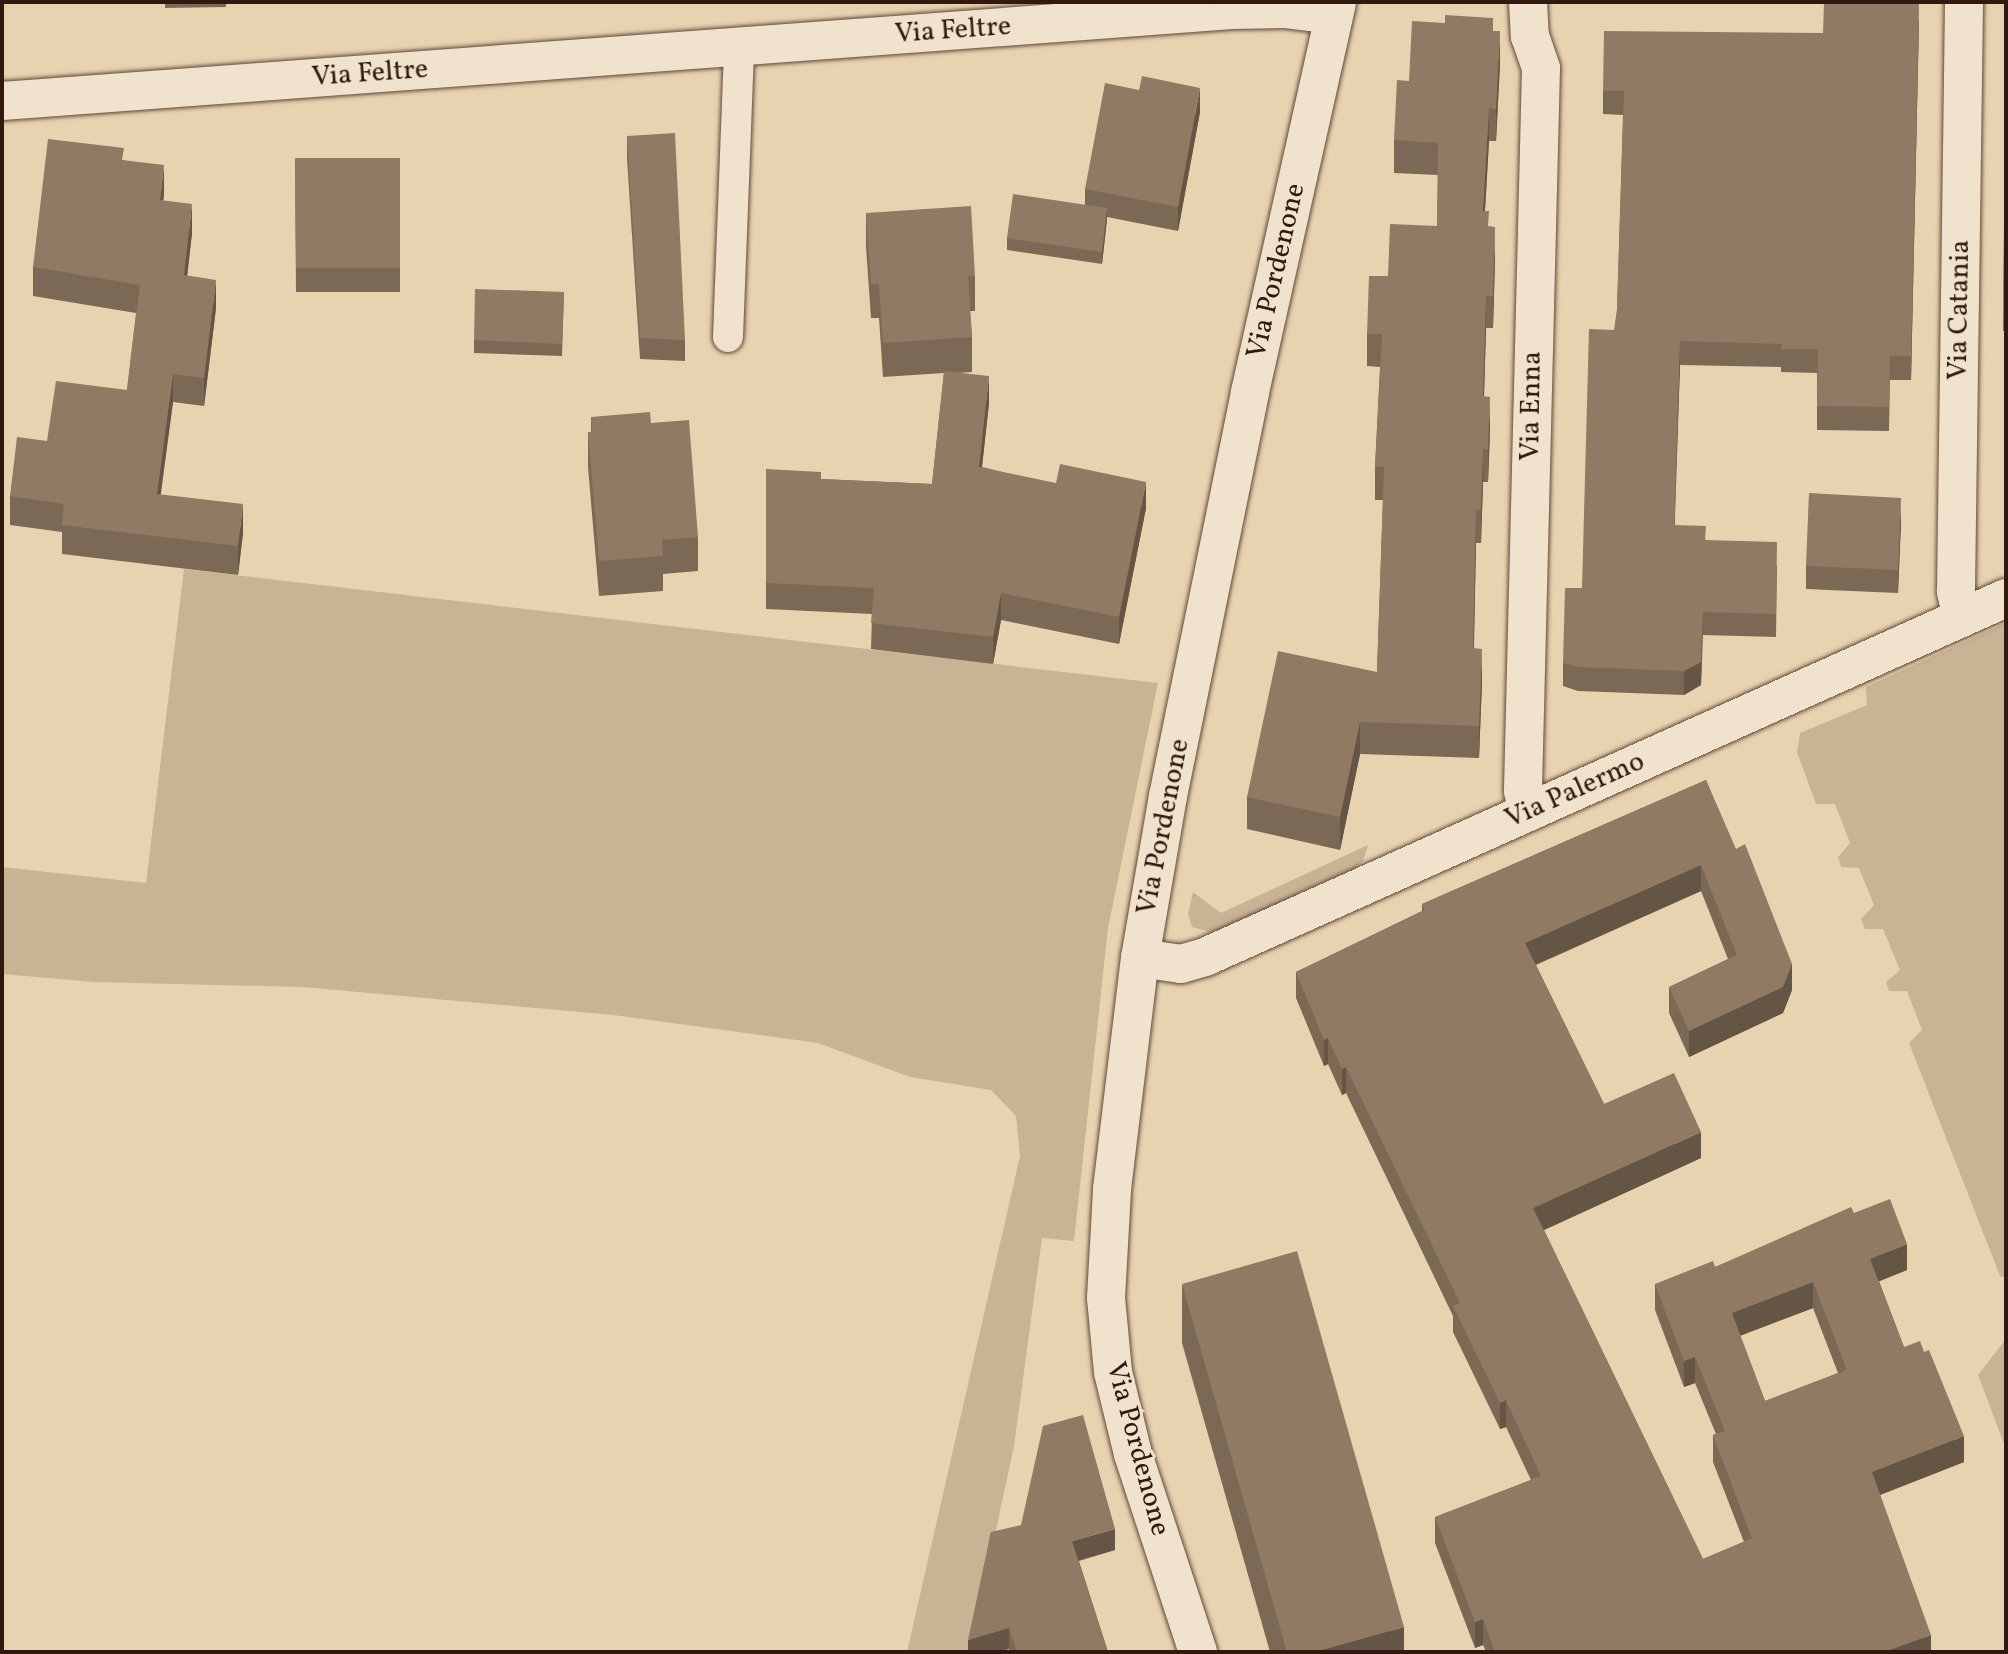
<!DOCTYPE html>
<style>
body{margin:0}
#map{position:relative;width:2008px;height:1654px;overflow:hidden;background:#e8d3b0;font-family:Vollkorn,serif}
div>[style]{position:absolute}
.green>*{inset:0;background:#c9b395}
.roads{filter:drop-shadow(0 0 2px #5f4838) drop-shadow(0 0 2px #5f4838)}
.lane>*{height:30px;margin:-15px;padding:0 15px;transform-origin:15px;border-radius:15px;background:#f0e2cc}
.street>*{height:38px;margin:-19px;padding:0 19px;transform-origin:19px;border-radius:19px;background:#f0e2cc}
.wall>*{inset:0;background:#7c6955}
.shaded-wall>*{inset:0;background:#655545}
.building>*{inset:0;background:#907a63}
span{translate:-50% -50%;white-space:nowrap;text-align:center;line-height:1.15;-webkit-text-stroke:6px #f0e2cc;paint-order:stroke}
.street-label{font-size:28px;color:#311910}
.frame{position:absolute;inset:0;border:4px solid #311910;pointer-events:none}
</style>
<div id="map">
<div class="green">
<i style="clip-path:polygon(184px 569px,1158px 683px,1108px 928px,1074px 1241px,1042px 1238px,1014px 1446px,970px 1652px,907px 1652px,1020px 1156px,1016px 1116px,991px 1090px,910px 1077px,818px 1043px,613px 1015px,303px 987px,94px 982px,2px 974px,2px 867px,146px 883px)"></i>
<i style="clip-path:polygon(2006px 623px,2006px 1278px,2000px 1276px,1909px 1043px,1922px 1030px,1907px 991px,1889px 991px,1886px 982px,1900px 970px,1883px 929px,1865px 929px,1861px 919px,1874px 905px,1859px 868px,1841px 867px,1838px 857px,1850px 843px,1835px 804px,1816px 804px,1797px 752px,1800px 733px,1867px 705px,1866px 687px)"></i>
<i style="clip-path:polygon(1368px 845px,1363px 861px,1351px 871px,1214px 933px,1192px 927px,1188px 914px,1193px 892px,1221px 913px)"></i>
<i style="clip-path:polygon(2006px 1339px,2006px 1449px,1978px 1375px)"></i>
</div>
<div class="roads">
<div class="lane">
<i style="left:728px;top:337px;width:290px;rotate:-87.8deg"></i>
</div>
<div class="street">
<i style="left:1528px;top:2px;width:34px;rotate:87deg"></i>
<i style="left:1530px;top:36px;width:34px;rotate:71deg"></i>
<i style="left:1541px;top:68px;width:723px;rotate:91.43deg"></i>
<i style="left:1523px;top:791px;width:22px;rotate:77deg"></i>
<i style="left:2px;top:101px;width:1233px;rotate:-4.23deg"></i>
<i style="left:1232px;top:10px;width:52px;rotate:-1.1deg"></i>
<i style="left:1284px;top:9px;width:50px;rotate:6.8deg"></i>
<i style="left:1962px;top:618px;width:28px;rotate:-103deg"></i>
<i style="left:1956px;top:591px;width:589px;rotate:-89.22deg"></i>
<i style="left:1140px;top:958px;width:41px;rotate:8.3deg"></i>
<i style="left:1181px;top:964px;width:25px;rotate:-16deg"></i>
<i style="left:1205px;top:957px;width:878px;rotate:-24.14deg"></i>
<i style="left:1198px;top:1652px;width:208px;rotate:-108.2deg"></i>
<i style="left:1133px;top:1454px;width:84px;rotate:-103.7deg"></i>
<i style="left:1113px;top:1372px;width:74px;rotate:-95.4deg"></i>
<i style="left:1106px;top:1298px;width:109px;rotate:-86.8deg"></i>
<i style="left:1112px;top:1189px;width:233px;rotate:-83.1deg"></i>
<i style="left:1140px;top:958px;width:164px;rotate:-80.2deg"></i>
<i style="left:1168px;top:796px;width:412px;rotate:-78.5deg"></i>
<i style="left:1250px;top:392px;width:400px;rotate:-77.4deg"></i>
</div>
</div>
<div class="wall">
<i style="clip-path:polygon(165px 2px,226px 2px,226px 7px,165px 8px)"></i>
<i style="clip-path:polygon(1919px 20px,1911px 380px,1890px 380px,1889px 431px,1817px 430px,1817px 373px,1781px 372px,1781px 367px,1680px 365px,1674px 525px,1706px 540px,1777px 566px,1776px 637px,1703px 635px,1701px 685px,1684px 695px,1578px 691px,1563px 686px,1563px 663px,1582px 588px,1617px 310px,1623px 115px,1603px 114px,1603px 91px,1823px 33px)"></i>
<i style="clip-path:polygon(1493px 31px,1500px 64px,1496px 141px,1489px 141px,1485px 211px,1495px 259px,1493px 328px,1486px 328px,1484px 396px,1490px 429px,1488px 482px,1483px 482px,1481px 543px,1476px 543px,1474px 648px,1482px 681px,1479px 758px,1360px 754px,1340px 850px,1247px 829px,1247px 797px,1377px 672px,1383px 500px,1375px 500px,1375px 467px,1380px 367px,1367px 366px,1367px 334px,1388px 276px,1437px 226px,1438px 175px,1394px 173px,1394px 140px,1409px 81px)"></i>
<i style="clip-path:polygon(2006px 66px,2006px 331px,2003px 331px)"></i>
<i style="clip-path:polygon(1200px 112px,1178px 231px,1107px 217px,1102px 264px,1007px 250px,1007px 238px,1085px 205px,1085px 189px)"></i>
<i style="clip-path:polygon(627px 136px,685px 340px,685px 361px,640px 359px,627px 158px)"></i>
<i style="clip-path:polygon(295px 158px,400px 158px,400px 292px,296px 292px)"></i>
<i style="clip-path:polygon(124px 160px,164px 194px,163px 201px,192px 233px,187px 276px,216px 308px,204px 406px,173px 402px,160px 495px,243px 533px,238px 575px,62px 554px,62px 532px,10px 525px,10px 496px,47px 441px,127px 390px,136px 313px,33px 296px,33px 267px)"></i>
<i style="clip-path:polygon(866px 213px,975px 277px,975px 311px,970px 311px,972px 337px,972px 372px,957px 373px,989px 403px,982px 467px,1146px 508px,1119px 644px,1001px 620px,993px 664px,871px 649px,872px 614px,766px 609px,766px 469px,821px 479px,932px 484px,944px 373px,883px 377px,879px 318px,871px 318px,866px 247px)"></i>
<i style="clip-path:polygon(564px 292px,562px 356px,474px 353px,474px 340px)"></i>
<i style="clip-path:polygon(591px 417px,651px 423px,698px 537px,698px 571px,663px 574px,663px 591px,599px 596px,588px 467px,588px 432px,591px 432px)"></i>
<i style="clip-path:polygon(1901px 521px,1898px 593px,1806px 589px,1806px 566px)"></i>
<i style="clip-path:polygon(evenodd,1706px 780px,1792px 990px,1783px 1013px,1689px 1057px,1669px 1013px,1669px 987px,1728px 959px,1701px 891px,1536px 965px,1604px 1104px,1701px 1158px,1544px 1230px,1703px 1559px,1744px 1542px,1713px 1462px,1713px 1435px,1716px 1434px,1695px 1383px,1684px 1387px,1655px 1310px,1655px 1284px,1715px 1267px,1854px 1213px,1907px 1270px,1879px 1281px,1904px 1347px,1964px 1462px,1880px 1495px,1931px 1652px,1486px 1652px,1483px 1645px,1475px 1648px,1435px 1543px,1435px 1517px,1531px 1480px,1506px 1427px,1500px 1429px,1453px 1332px,1453px 1316px,1346px 1093px,1342px 1095px,1328px 1064px,1324px 1066px,1296px 998px,1296px 972px,1422px 911px,1422px 904px,1706px 780px,1813px 1308px,1838px 1373px,1765px 1401px,1740px 1335px,1813px 1308px)"></i>
<i style="clip-path:polygon(1182px 1284px,1404px 1652px,1270px 1652px,1182px 1343px)"></i>
<i style="clip-path:polygon(991px 1532px,1115px 1550px,1079px 1561px,1108px 1652px,1010px 1652px,1009px 1649px,968px 1652px)"></i>
</div>
<div class="shaded-wall">
<i style="clip-path:polygon(1919px 2px,1919px 20px,1911px 380px,1911px 356px)"></i>
<i style="clip-path:polygon(1500px 31px,1500px 64px,1496px 141px,1496px 109px)"></i>
<i style="clip-path:polygon(1200px 88px,1200px 112px,1178px 231px,1178px 207px)"></i>
<i style="clip-path:polygon(1489px 108px,1489px 141px,1483px 243px,1483px 211px)"></i>
<i style="clip-path:polygon(164px 165px,164px 194px,160px 229px,160px 200px)"></i>
<i style="clip-path:polygon(192px 204px,192px 233px,184px 304px,184px 275px)"></i>
<i style="clip-path:polygon(1107px 208px,1107px 220px,1102px 264px,1102px 252px)"></i>
<i style="clip-path:polygon(1495px 227px,1495px 259px,1493px 328px,1493px 296px)"></i>
<i style="clip-path:polygon(216px 280px,216px 308px,204px 406px,204px 378px)"></i>
<i style="clip-path:polygon(1486px 296px,1486px 328px,1483px 429px,1483px 396px)"></i>
<i style="clip-path:polygon(1680px 341px,1680px 365px,1674px 548px,1674px 525px)"></i>
<i style="clip-path:polygon(173px 374px,173px 402px,157px 523px,157px 494px)"></i>
<i style="clip-path:polygon(989px 376px,989px 403px,979px 493px,979px 467px)"></i>
<i style="clip-path:polygon(1490px 397px,1490px 429px,1488px 482px,1488px 449px)"></i>
<i style="clip-path:polygon(1483px 449px,1483px 482px,1481px 543px,1481px 510px)"></i>
<i style="clip-path:polygon(1146px 482px,1146px 508px,1119px 644px,1119px 617px)"></i>
<i style="clip-path:polygon(1901px 498px,1901px 521px,1898px 593px,1898px 570px)"></i>
<i style="clip-path:polygon(243px 504px,243px 533px,238px 575px,238px 546px)"></i>
<i style="clip-path:polygon(1476px 510px,1476px 543px,1473px 681px,1473px 648px)"></i>
<i style="clip-path:polygon(1001px 593px,1001px 620px,993px 664px,993px 637px)"></i>
<i style="clip-path:polygon(1703px 612px,1701px 685px,1684px 695px,1684px 671px)"></i>
<i style="clip-path:polygon(1482px 649px,1482px 681px,1479px 758px,1479px 726px)"></i>
<i style="clip-path:polygon(1360px 722px,1360px 754px,1340px 850px,1340px 817px)"></i>
<i style="clip-path:polygon(1701px 865px,1701px 891px,1525px 969px,1525px 943px)"></i>
<i style="clip-path:polygon(1792px 964px,1792px 990px,1783px 1013px,1689px 1057px,1689px 1031px)"></i>
<i style="clip-path:polygon(1328px 1038px,1328px 1064px,1324px 1066px,1324px 1040px)"></i>
<i style="clip-path:polygon(1346px 1067px,1346px 1093px,1342px 1095px,1342px 1069px)"></i>
<i style="clip-path:polygon(1701px 1132px,1701px 1158px,1533px 1235px,1533px 1208px)"></i>
<i style="clip-path:polygon(1907px 1244px,1907px 1270px,1870px 1285px,1870px 1259px)"></i>
<i style="clip-path:polygon(1813px 1282px,1813px 1308px,1732px 1339px,1732px 1313px)"></i>
<i style="clip-path:polygon(1695px 1357px,1695px 1383px,1684px 1387px,1684px 1361px)"></i>
<i style="clip-path:polygon(1506px 1400px,1506px 1427px,1500px 1429px,1500px 1403px)"></i>
<i style="clip-path:polygon(1964px 1436px,1964px 1462px,1872px 1498px,1872px 1472px)"></i>
<i style="clip-path:polygon(1115px 1529px,1115px 1550px,1072px 1562px,1072px 1541px)"></i>
<i style="clip-path:polygon(1483px 1619px,1483px 1645px,1475px 1648px,1475px 1622px)"></i>
<i style="clip-path:polygon(1404px 1627px,1404px 1652px,1315px 1652px)"></i>
<i style="clip-path:polygon(1009px 1628px,1009px 1649px,998px 1652px,968px 1652px,968px 1640px)"></i>
<i style="clip-path:polygon(1931px 1635px,1931px 1652px,1884px 1652px)"></i>
</div>
<div class="building">
<i style="clip-path:polygon(1824px 2px,1919px 2px,1911px 356px,1890px 356px,1889px 407px,1817px 406px,1818px 349px,1781px 349px,1782px 344px,1680px 341px,1674px 525px,1706px 526px,1705px 540px,1777px 542px,1776px 614px,1703px 612px,1701px 662px,1684px 671px,1578px 667px,1563px 663px,1565px 588px,1582px 588px,1589px 329px,1614px 330px,1617px 310px,1624px 91px,1603px 91px,1604px 31px,1823px 33px)"></i>
<i style="clip-path:polygon(1445px 15px,1493px 18px,1493px 31px,1500px 31px,1496px 109px,1489px 108px,1483px 211px,1489px 211px,1488px 226px,1495px 227px,1493px 296px,1486px 296px,1483px 396px,1490px 397px,1488px 449px,1483px 449px,1481px 510px,1476px 510px,1473px 648px,1482px 649px,1479px 726px,1360px 722px,1340px 817px,1247px 797px,1278px 651px,1377px 672px,1384px 467px,1375px 467px,1382px 334px,1367px 334px,1369px 276px,1388px 276px,1390px 224px,1437px 226px,1438px 143px,1394px 140px,1397px 80px,1409px 81px,1412px 21px,1445px 23px)"></i>
<i style="clip-path:polygon(2006px 66px,2006px 301px,2003px 301px)"></i>
<i style="clip-path:polygon(1142px 76px,1200px 88px,1178px 207px,1085px 189px,1105px 83px,1139px 90px)"></i>
<i style="clip-path:polygon(675px 133px,685px 340px,640px 338px,627px 136px)"></i>
<i style="clip-path:polygon(48px 139px,124px 148px,122px 160px,164px 165px,160px 200px,192px 204px,184px 275px,216px 280px,204px 378px,173px 374px,157px 494px,243px 504px,238px 546px,62px 525px,64px 504px,10px 496px,17px 437px,47px 441px,56px 381px,127px 390px,140px 285px,33px 267px)"></i>
<i style="clip-path:polygon(295px 158px,400px 158px,400px 268px,296px 268px)"></i>
<i style="clip-path:polygon(1013px 194px,1107px 208px,1102px 252px,1007px 238px)"></i>
<i style="clip-path:polygon(971px 206px,975px 277px,968px 276px,972px 337px,883px 343px,879px 284px,871px 284px,866px 213px)"></i>
<i style="clip-path:polygon(475px 289px,564px 292px,562px 344px,474px 340px)"></i>
<i style="clip-path:polygon(944px 371px,989px 376px,979px 467px,1056px 483px,1060px 464px,1146px 482px,1119px 617px,1001px 593px,993px 637px,871px 623px,874px 588px,766px 583px,766px 469px,821px 472px,821px 479px,932px 484px)"></i>
<i style="clip-path:polygon(650px 412px,651px 423px,689px 420px,698px 537px,662px 540px,663px 556px,599px 561px,588px 432px,592px 432px,591px 417px)"></i>
<i style="clip-path:polygon(1809px 493px,1901px 498px,1898px 570px,1806px 566px)"></i>
<i style="clip-path:polygon(evenodd,1706px 780px,1736px 849px,1745px 844px,1792px 964px,1783px 987px,1689px 1031px,1669px 987px,1737px 955px,1701px 865px,1525px 943px,1604px 1104px,1674px 1073px,1701px 1132px,1533px 1208px,1703px 1559px,1752px 1538px,1713px 1435px,1725px 1431px,1695px 1357px,1684px 1361px,1655px 1284px,1713px 1261px,1715px 1267px,1851px 1207px,1854px 1213px,1890px 1199px,1907px 1244px,1870px 1259px,1904px 1347px,1920px 1341px,1924px 1352px,1929px 1350px,1964px 1436px,1872px 1472px,1931px 1635px,1884px 1652px,1495px 1652px,1483px 1619px,1475px 1622px,1435px 1517px,1541px 1476px,1506px 1400px,1500px 1403px,1453px 1306px,1460px 1303px,1346px 1067px,1342px 1069px,1328px 1038px,1324px 1040px,1296px 972px,1425px 910px,1422px 904px,1706px 780px,1813px 1282px,1847px 1370px,1765px 1401px,1732px 1313px,1813px 1282px)"></i>
<i style="clip-path:polygon(1297px 1251px,1404px 1627px,1315px 1652px,1287px 1652px,1182px 1284px)"></i>
<i style="clip-path:polygon(1083px 1415px,1115px 1529px,1072px 1541px,1108px 1652px,1017px 1652px,1009px 1628px,968px 1640px,991px 1532px,1021px 1525px,1043px 1426px)"></i>
</div>
<div class="street-label">
<span style="left:953px;top:31px;rotate:-4deg">Via Feltre</span>
<span style="left:370px;top:74px;rotate:-4deg">Via Feltre</span>
<span style="left:1277px;top:271px;rotate:-77deg">Via Pordenone</span>
<span style="left:1960px;top:310px;rotate:-89deg">Via Catania</span>
<span style="left:1532px;top:406px;rotate:-89deg">Via Enna</span>
<span style="left:1575px;top:791px;rotate:-24deg">Via Palermo</span>
<span style="left:1164px;top:827px;rotate:-79deg">Via Pordenone</span>
<span style="left:1137px;top:1449px;rotate:75deg">Via Pordenone</span>
</div>
<div class="frame"></div>
</div>
